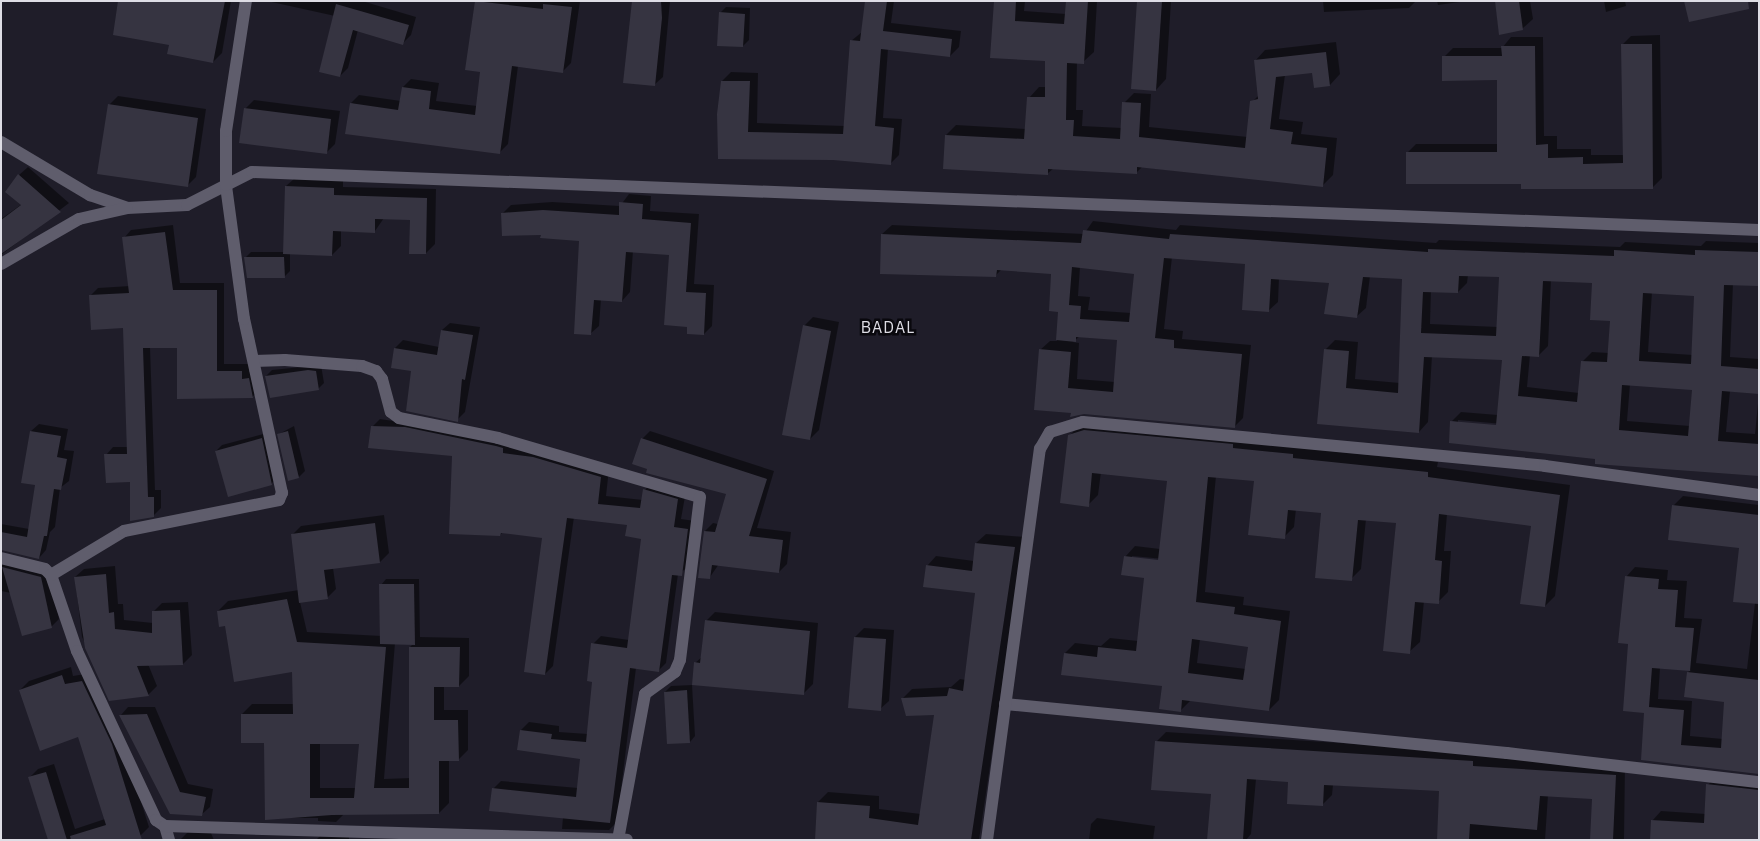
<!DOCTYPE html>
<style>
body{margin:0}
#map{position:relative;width:1760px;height:841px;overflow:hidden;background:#1f1d29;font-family:"IBM Plex Sans",sans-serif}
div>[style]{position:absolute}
.shadow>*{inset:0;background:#0007}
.building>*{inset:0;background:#363441}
.minor>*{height:12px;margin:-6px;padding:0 6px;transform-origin:6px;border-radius:6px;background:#5f5d6c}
span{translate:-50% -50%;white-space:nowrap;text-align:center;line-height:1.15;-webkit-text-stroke:5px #09080d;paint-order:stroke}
.quarter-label{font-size:16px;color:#dedde5;letter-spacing:1px}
.frame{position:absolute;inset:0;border:2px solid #dedde5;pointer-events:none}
</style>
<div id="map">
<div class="shadow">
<i style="clip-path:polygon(119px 1px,231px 1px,222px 53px,213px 62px,171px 44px)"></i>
<i style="clip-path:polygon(267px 1px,362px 1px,416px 17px,411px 35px,403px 43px,358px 30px,348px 68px,340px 76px,335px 16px)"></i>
<i style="clip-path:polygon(476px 1px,580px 1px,571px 63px,562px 72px,518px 66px,508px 144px,499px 153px,351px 103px,359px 95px,401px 101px,403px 87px,411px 79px,439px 83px,436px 101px,477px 106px,482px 71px)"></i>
<i style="clip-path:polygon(634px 1px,670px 1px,663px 77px,654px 85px)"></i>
<i style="clip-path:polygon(866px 1px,894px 1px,891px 23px,961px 31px,959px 47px,950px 56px,888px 49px,883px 118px,902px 119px,899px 155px,890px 164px,833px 159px,720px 158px,722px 81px,731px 72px,758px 73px,757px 123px,845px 126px,851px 41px,862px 32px)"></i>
<i style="clip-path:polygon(995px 1px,1025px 1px,1024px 11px,1066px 14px,1067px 1px,1097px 1px,1094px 52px,1083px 62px,1077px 62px,1076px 110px,1083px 110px,1082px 126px,1122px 128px,1124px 103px,1134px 93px,1151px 94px,1149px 127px,1248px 137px,1252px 102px,1259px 95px,1255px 61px,1265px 50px,1336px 42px,1340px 74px,1330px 85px,1313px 71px,1285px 75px,1279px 119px,1303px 122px,1301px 134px,1337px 138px,1333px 175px,1322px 186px,1142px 167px,1136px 173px,1054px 168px,1047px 174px,946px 135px,956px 125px,1026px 129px,1029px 98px,1039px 87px,1046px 87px,1046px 60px)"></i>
<i style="clip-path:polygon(1138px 1px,1171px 1px,1166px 79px,1156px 90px)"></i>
<i style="clip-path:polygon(1323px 1px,1416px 1px,1409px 8px,1324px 12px)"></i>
<i style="clip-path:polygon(1437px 1px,1467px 1px,1438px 5px)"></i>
<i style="clip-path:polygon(1496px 1px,1530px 1px,1533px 19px,1522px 29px)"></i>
<i style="clip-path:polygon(1604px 1px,1625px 1px,1626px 6px,1606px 12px)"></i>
<i style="clip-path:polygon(726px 7px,750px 8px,749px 40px,743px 46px,720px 13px)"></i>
<i style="clip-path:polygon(1660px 35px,1662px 178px,1653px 187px,1522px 183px,1407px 153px,1416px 144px,1498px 144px,1498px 79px,1444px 57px,1453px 48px,1502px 48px,1511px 37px,1543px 37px,1544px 136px,1557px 136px,1557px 149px,1591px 149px,1591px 155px,1624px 155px,1622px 45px,1631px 36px)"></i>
<i style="clip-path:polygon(118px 96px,206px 109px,196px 177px,187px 186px,109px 105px)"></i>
<i style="clip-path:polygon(254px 100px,340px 111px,335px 144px,326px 153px,245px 109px)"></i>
<i style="clip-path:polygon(28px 167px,69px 203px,1px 255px,1px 219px,22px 204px,19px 175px)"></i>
<i style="clip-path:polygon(295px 178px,343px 179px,343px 187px,436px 189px,435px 244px,426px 253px,411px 219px,384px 218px,375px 231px,341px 230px,341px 246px,332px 255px,290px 253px,290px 271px,284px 277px,245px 258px,251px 252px,284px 252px,286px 186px)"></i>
<i style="clip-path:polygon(629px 194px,651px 196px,650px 211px,699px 214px,694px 284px,714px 285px,712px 326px,704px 334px,689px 326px,671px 254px,633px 251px,630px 292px,622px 301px,601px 299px,599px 326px,590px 334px,580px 240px,542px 234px,502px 214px,511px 205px,552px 202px,620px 206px)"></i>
<i style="clip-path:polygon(evenodd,1093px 221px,1176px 230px,1180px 225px,1436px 243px,1439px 240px,1620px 247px,1625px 242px,1701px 246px,1706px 241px,1759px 243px,1759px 285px,1733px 284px,1730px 357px,1759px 359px,1759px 475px,1597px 458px,1452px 421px,1461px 412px,1498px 415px,1503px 359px,1432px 356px,1428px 422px,1419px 432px,1319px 423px,1326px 349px,1335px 340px,1358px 342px,1355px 379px,1400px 383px,1403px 278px,1370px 276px,1366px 308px,1356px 317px,1330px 282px,1279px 278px,1278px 302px,1268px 311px,1247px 263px,1172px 257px,1164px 329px,1183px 331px,1182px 339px,1251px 345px,1243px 418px,1234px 427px,1072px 412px,1040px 350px,1050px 341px,1057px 341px,1060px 311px,1053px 273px,1002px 269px,996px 275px,882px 234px,892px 225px,1084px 234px,1093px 221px,1080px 267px,1135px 273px,1131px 313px,1088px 310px,1090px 297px,1078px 296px,1080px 267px,1093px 221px,1468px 275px,1500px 276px,1498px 327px,1430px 324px,1431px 291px,1458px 292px,1467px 283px,1468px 275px,1093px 221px,1551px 280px,1593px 282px,1611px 320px,1609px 353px,1592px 352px,1583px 361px,1579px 393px,1527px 387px,1530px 355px,1538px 356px,1548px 346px,1551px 280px,1093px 221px,1652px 292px,1695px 295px,1693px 355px,1648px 352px,1652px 292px,1093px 221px,1080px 336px,1118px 339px,1115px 382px,1077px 379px,1079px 343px,1073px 342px,1080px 336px,1093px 221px,1630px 384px,1693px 388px,1690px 426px,1627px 421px,1630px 384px,1093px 221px,1730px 391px,1759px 393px,1755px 434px,1726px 432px,1730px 391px,1093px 221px,1458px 420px,1503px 424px,1502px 427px,1458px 423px,1458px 420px)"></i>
<i style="clip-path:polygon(173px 225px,180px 283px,224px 283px,224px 364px,249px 364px,249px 372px,256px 371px,260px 390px,252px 397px,178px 347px,150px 347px,155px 490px,161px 490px,161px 508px,153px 516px,131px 481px,106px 455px,113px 447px,128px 447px,124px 326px,90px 296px,98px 288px,130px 286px,124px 238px,131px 230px)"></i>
<i style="clip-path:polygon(813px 317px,839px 322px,819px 430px,810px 439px,804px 326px)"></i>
<i style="clip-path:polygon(450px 323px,480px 327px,465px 412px,457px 420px,395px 348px,403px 340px,439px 347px,442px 330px)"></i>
<i style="clip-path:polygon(321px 365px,324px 383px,318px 389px,271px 397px,266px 376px,272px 370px)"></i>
<i style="clip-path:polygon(380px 419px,505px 438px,609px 469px,606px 496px,643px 500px,645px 490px,653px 481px,686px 491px,681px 519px,695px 521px,690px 566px,678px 574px,666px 663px,658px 671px,636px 668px,617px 822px,609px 830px,562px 829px,563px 817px,493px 789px,501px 781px,578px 788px,581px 758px,521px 730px,529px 722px,559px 726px,559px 732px,588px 734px,594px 681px,593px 644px,601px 636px,629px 640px,643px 538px,628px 524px,574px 517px,553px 666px,545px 674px,544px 537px,503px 532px,500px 535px,453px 455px,372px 427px)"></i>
<i style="clip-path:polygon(39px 424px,68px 429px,64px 450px,74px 451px,69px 481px,60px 488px,55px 527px,50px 532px,46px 550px,39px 558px,1px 548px,1px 524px,29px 529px,36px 484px,31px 431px)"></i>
<i style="clip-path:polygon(evenodd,1080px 425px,1438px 462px,1437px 467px,1570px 485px,1555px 596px,1545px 606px,1532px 525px,1447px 514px,1444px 551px,1451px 551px,1448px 592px,1438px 602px,1424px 601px,1420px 642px,1409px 652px,1397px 522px,1366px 519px,1361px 569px,1351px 579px,1322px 511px,1296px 509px,1294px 527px,1284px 537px,1255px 480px,1216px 476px,1205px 592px,1244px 597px,1243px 605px,1290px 611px,1279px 700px,1269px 710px,1191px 700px,1181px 710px,1164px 685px,1065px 653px,1075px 643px,1101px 646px,1110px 638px,1138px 641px,1145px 577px,1125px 557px,1135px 546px,1160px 549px,1168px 480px,1101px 472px,1098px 495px,1088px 505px,1069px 436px,1080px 425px,1132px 556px,1164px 559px,1164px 562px,1132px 558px,1132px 556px,1080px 425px,1200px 639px,1249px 646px,1246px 669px,1197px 663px,1200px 639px)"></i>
<i style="clip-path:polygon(294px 426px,305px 471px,299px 477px,279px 434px)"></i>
<i style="clip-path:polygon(650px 431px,774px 471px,757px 528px,791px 532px,787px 564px,779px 572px,719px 564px,710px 577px,705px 531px,713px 523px,718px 524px,728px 493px,648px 468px,642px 439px)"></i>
<i style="clip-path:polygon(267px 433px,277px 478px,271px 484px,216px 451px,222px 445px)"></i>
<i style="clip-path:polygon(evenodd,1683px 496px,1759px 505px,1759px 773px,1642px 759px,1646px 712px,1626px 577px,1635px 567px,1668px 570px,1667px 580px,1687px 581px,1684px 618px,1702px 619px,1696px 663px,1747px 669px,1755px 603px,1740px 547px,1673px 506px,1683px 496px,1660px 668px,1691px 670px,1688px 672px,1726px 701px,1723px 739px,1690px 736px,1692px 701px,1658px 699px,1660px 668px)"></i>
<i style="clip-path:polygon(evenodd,384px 515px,389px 553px,380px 562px,333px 568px,336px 589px,327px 598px,300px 602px,307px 632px,382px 636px,381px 585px,386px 579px,419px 579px,420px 637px,469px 638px,469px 676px,459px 686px,444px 686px,444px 710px,468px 710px,468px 750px,458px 760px,449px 760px,449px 803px,439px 813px,345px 813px,336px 822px,318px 821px,318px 818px,266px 818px,265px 741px,242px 714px,252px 704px,294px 704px,294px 671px,226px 625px,218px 611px,228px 601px,299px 590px,292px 535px,301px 526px,384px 515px,395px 643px,413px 644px,410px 647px,411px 778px,384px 779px,395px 643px,384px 515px,320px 743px,360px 743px,356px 788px,320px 788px,320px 743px)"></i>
<i style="clip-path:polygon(986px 534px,1024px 537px,979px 840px,816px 840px,818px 802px,828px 792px,879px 796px,879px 809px,921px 814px,935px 714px,903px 698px,912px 689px,951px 687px,960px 679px,966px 680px,977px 592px,927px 566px,936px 556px,974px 561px,976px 543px)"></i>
<i style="clip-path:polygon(1px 550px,6px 558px,49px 570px,59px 619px,52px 626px,23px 634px,11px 593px,1px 591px)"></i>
<i style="clip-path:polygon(115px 566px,118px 604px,123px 604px,124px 620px,153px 623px,153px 612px,162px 603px,188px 602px,192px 655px,183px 664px,148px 664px,157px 686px,148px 695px,112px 698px,82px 637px,75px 577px,84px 569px)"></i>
<i style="clip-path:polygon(715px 612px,818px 623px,813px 684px,804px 693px,695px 663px,703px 656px,706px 621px)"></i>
<i style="clip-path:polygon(864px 628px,894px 630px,889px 701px,880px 709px,855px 637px)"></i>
<i style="clip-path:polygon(71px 667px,73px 676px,91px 673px,120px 735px,149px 827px,140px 836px,129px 840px,49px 840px,29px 778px,38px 769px,54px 764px,75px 829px,105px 819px,79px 736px,20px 690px,29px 681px)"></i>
<i style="clip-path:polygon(692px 685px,695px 736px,690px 742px,665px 692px,671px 686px)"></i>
<i style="clip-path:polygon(128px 707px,155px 707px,188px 784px,213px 789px,210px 807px,201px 815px,171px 812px,121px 715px)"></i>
<i style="clip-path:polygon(1166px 732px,1482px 752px,1625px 766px,1624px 840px,1593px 840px,1593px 798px,1548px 795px,1545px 840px,1438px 840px,1440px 790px,1333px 785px,1332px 795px,1322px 805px,1289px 781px,1256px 779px,1251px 834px,1246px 840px,1209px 840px,1212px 793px,1156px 742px)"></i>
<i style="clip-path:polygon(1717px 775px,1759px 780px,1759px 840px,1652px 821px,1661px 811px,1706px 814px,1708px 785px)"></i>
<i style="clip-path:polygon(1097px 818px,1155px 826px,1153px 840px,1089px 840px,1091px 824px)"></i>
<i style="clip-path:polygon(207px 824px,214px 840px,180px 840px,191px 829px)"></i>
<i style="clip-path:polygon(328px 828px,349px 828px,349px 840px,316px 840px)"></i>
</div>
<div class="building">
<i style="clip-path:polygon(118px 1px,225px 1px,213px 63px,167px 54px,169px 45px,113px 35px)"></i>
<i style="clip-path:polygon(475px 1px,543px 9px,543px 4px,572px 7px,563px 73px,512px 66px,500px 154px,345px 134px,350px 103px,398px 110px,402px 87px,431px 91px,429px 109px,475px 115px,480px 72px,465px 70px)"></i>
<i style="clip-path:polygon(632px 1px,661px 1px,662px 18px,655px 86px,623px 83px)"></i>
<i style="clip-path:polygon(865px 1px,887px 1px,883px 31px,952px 39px,950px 57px,881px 49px,875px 126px,894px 128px,891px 165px,833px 160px,718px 159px,717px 114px,721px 81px,750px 81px,748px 132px,843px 134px,850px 40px,860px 41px)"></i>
<i style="clip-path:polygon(994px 1px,1016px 1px,1015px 21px,1064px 24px,1066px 1px,1088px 1px,1084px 64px,1067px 63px,1066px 120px,1074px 120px,1073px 136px,1120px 139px,1122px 102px,1141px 103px,1139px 137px,1245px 148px,1250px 101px,1258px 99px,1254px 60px,1326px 52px,1330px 86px,1314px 88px,1312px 73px,1276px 77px,1270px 129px,1293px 132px,1291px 144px,1327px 148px,1323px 187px,1137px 167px,1137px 174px,1048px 169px,1048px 175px,943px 169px,945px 135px,1024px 139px,1027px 97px,1045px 97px,1045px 61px,990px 58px)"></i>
<i style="clip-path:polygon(1137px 1px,1162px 1px,1156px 91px,1131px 89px)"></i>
<i style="clip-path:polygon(1495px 1px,1519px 1px,1523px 30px,1499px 35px)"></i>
<i style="clip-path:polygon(1684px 1px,1748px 1px,1749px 9px,1689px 22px)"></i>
<i style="clip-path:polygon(336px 4px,409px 25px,403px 45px,353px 30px,340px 77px,319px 72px)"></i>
<i style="clip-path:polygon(719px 12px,745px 14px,743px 47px,717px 46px)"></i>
<i style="clip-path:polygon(1621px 44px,1652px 44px,1653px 189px,1521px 189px,1521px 184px,1406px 184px,1406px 152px,1497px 152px,1497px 80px,1442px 81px,1442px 56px,1502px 56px,1501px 46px,1535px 46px,1536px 145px,1548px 144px,1548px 158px,1583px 157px,1583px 164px,1623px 163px)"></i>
<i style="clip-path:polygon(108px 104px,198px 118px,188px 187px,97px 174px)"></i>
<i style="clip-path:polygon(244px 108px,331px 119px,327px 154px,239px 143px)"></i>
<i style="clip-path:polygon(18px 174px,61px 212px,1px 254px,1px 220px,21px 205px,5px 192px)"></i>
<i style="clip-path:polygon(285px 186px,334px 188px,334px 195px,427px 198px,426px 254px,409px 254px,410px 220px,375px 219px,375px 233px,333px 231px,332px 256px,283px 254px)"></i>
<i style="clip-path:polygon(619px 202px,643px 204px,642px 219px,691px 223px,686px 292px,706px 293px,704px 335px,687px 334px,687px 327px,664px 325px,669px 255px,626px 252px,622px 302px,594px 300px,591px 335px,574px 334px,579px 241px,540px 238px,541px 235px,502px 236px,501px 213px,543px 210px,619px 215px)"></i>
<i style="clip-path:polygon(evenodd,1083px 230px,1169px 239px,1170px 234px,1428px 252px,1428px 249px,1614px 256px,1614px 250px,1695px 255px,1695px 250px,1759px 252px,1759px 286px,1724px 285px,1721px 366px,1759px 369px,1759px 394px,1722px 391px,1718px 441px,1759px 444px,1759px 476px,1595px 464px,1595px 459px,1449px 443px,1450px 421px,1496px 425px,1502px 360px,1424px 357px,1419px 433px,1317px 424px,1324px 349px,1349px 351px,1346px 388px,1398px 393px,1402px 279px,1363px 277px,1357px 318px,1324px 314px,1329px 283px,1271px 279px,1269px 312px,1242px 310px,1245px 264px,1164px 258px,1155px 338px,1174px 340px,1174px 348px,1242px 354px,1235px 428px,1084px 414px,1070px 417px,1071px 413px,1034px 410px,1039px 349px,1071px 352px,1068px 388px,1113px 392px,1117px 340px,1076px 337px,1076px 342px,1056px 340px,1058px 312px,1049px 311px,1051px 274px,997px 270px,996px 277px,880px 274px,881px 234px,1081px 243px,1083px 230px,1072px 267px,1134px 274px,1129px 322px,1080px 319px,1081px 306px,1069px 305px,1072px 267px,1083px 230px,1459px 276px,1499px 277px,1496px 336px,1421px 333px,1423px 292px,1458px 293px,1459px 276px,1083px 230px,1543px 281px,1592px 283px,1590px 320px,1610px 321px,1607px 362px,1581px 361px,1577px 402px,1518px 396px,1522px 356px,1539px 357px,1543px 281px,1083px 230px,1643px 293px,1694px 296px,1691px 364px,1639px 361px,1643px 293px,1083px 230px,1622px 385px,1692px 390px,1688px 436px,1619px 430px,1622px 385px)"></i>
<i style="clip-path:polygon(165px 232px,173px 290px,217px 290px,217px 371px,242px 371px,242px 379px,249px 378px,253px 398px,177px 399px,177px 348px,143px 348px,148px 497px,154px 497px,154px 517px,130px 521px,130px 482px,106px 483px,104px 454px,127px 454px,123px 328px,91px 330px,89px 295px,129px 293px,122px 237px)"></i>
<i style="clip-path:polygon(244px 257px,284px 257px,285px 278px,247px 278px)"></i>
<i style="clip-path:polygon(803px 325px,831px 331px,810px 440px,782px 435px)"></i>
<i style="clip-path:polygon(441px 330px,473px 335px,465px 380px,462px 379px,458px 422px,406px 411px,411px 371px,391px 368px,394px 348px,437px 355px)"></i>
<i style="clip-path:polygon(308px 370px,316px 371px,319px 390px,270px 398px,265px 376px)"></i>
<i style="clip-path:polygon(371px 426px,405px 427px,496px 446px,503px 448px,503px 453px,533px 457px,601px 477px,598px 504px,640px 508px,643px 489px,678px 499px,674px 527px,688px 529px,682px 576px,672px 575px,659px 672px,630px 668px,610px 823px,489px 811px,492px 788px,576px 797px,580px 759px,517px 750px,520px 730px,552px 734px,551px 739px,586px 742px,592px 682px,587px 681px,591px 643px,627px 648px,641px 539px,625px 536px,627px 525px,567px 518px,545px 675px,524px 672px,542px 538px,501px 533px,500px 536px,449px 534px,452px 456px,368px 448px)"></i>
<i style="clip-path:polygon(evenodd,1084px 430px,1233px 444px,1233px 448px,1293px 454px,1293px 458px,1428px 472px,1428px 477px,1560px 495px,1545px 607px,1520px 604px,1531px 526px,1439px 514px,1435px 560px,1442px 561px,1439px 604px,1415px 602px,1410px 654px,1383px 651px,1396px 523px,1358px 520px,1352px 581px,1315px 578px,1321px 513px,1288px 510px,1285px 539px,1248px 535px,1254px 481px,1208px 477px,1196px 602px,1235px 607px,1234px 614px,1281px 621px,1269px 711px,1182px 700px,1181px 712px,1159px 709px,1162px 686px,1061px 675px,1064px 653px,1097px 657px,1098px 647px,1136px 651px,1144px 578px,1121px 575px,1124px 556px,1158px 560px,1167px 481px,1092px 473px,1089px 507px,1060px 503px,1068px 435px,1084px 430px,1192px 639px,1248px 647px,1243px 680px,1188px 673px,1192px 639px)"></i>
<i style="clip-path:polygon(30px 431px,61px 436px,57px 457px,67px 459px,61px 490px,54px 489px,47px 536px,44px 536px,39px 559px,1px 550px,1px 532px,27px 537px,35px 485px,21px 483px)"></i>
<i style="clip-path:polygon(288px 431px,299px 478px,288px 481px,277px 434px)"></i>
<i style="clip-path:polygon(262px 438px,272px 485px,228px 497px,215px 451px)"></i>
<i style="clip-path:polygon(641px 438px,767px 479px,749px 536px,783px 540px,779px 573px,712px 565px,710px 579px,698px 578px,704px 531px,715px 532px,726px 494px,646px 473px,647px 469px,632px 464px)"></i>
<i style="clip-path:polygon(1672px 505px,1759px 515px,1759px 604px,1733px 602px,1739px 548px,1668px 540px)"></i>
<i style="clip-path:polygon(375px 523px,380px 563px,324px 570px,328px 599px,299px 603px,291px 534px)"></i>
<i style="clip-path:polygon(975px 543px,1015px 547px,971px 840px,815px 840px,817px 802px,870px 806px,869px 818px,918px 825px,934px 715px,906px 716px,901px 698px,947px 696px,949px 688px,963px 691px,975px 593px,923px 587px,926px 565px,972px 571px)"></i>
<i style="clip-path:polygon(2px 567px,41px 577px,52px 628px,22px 636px)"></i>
<i style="clip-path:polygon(106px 574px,109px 613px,114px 612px,115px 629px,152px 633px,152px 611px,180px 610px,183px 665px,137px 666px,149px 696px,109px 701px,85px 648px,74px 577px)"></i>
<i style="clip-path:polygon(1625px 576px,1659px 579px,1658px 589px,1678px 590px,1675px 627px,1694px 628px,1690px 671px,1652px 668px,1649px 707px,1684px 710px,1681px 745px,1721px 748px,1724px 702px,1684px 697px,1687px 672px,1759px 680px,1759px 774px,1641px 760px,1644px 713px,1623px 711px,1628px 644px,1618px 643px)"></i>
<i style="clip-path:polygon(379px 584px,414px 584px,415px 645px,380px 644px)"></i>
<i style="clip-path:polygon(evenodd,287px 599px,297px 642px,386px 647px,374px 788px,409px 788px,409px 647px,460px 647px,459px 687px,434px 687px,434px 720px,458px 720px,459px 761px,439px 761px,439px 814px,332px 815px,265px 820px,264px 743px,241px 743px,241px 714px,293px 714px,292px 672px,234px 682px,225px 626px,219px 627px,217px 611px,287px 599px,310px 744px,359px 744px,354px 798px,310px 798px,310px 744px)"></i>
<i style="clip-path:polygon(705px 620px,810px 631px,804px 695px,692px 685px,694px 662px,700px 663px)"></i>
<i style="clip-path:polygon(854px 637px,886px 639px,881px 711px,848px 708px)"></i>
<i style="clip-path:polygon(62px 675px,65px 684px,82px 681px,112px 744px,142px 840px,71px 840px,70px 836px,106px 825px,78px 737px,40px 751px,19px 690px)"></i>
<i style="clip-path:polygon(687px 690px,690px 743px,667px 744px,664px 692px)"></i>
<i style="clip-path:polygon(147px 714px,180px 792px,206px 797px,202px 816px,170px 814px,119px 715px)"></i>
<i style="clip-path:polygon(1155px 741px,1473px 761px,1473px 766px,1616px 775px,1613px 840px,1590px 840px,1592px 799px,1540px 796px,1537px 830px,1470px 824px,1469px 840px,1437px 840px,1439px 791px,1324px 785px,1323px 806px,1287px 804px,1288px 782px,1247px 779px,1243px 840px,1207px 840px,1211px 794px,1151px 790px)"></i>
<i style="clip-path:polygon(46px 772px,67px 840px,48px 840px,28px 777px)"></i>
<i style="clip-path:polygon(1706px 784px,1759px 790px,1759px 840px,1650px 840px,1651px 820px,1704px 823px)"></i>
</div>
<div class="minor">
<i style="left:1px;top:142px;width:104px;rotate:30.8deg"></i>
<i style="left:90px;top:195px;width:39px;rotate:19deg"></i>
<i style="left:127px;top:208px;width:60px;rotate:-2.9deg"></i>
<i style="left:187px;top:205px;width:73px;rotate:-26.9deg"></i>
<i style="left:252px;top:172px;width:1508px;rotate:2.2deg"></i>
<i style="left:1px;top:264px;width:90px;rotate:-30deg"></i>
<i style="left:79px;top:219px;width:49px;rotate:-12.9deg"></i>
<i style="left:254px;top:361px;width:31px;rotate:-2deg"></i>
<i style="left:285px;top:360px;width:77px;rotate:4.5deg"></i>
<i style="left:362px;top:366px;width:15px;rotate:20deg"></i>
<i style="left:376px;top:371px;width:10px;rotate:53deg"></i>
<i style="left:382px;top:379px;width:34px;rotate:75deg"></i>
<i style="left:391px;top:412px;width:10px;rotate:37deg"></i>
<i style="left:399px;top:418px;width:101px;rotate:11.4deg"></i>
<i style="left:498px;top:438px;width:210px;rotate:16.3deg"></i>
<i style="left:700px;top:497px;width:164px;rotate:97deg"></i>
<i style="left:680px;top:660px;width:13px;rotate:113deg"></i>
<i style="left:675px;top:672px;width:37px;rotate:144deg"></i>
<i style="left:645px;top:694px;width:147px;rotate:100.5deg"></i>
<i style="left:1px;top:558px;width:45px;rotate:14deg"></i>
<i style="left:45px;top:569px;width:8px;rotate:45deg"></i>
<i style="left:51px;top:575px;width:80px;rotate:71.1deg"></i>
<i style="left:77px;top:651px;width:187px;rotate:64.9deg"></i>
<i style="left:156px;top:820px;width:11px;rotate:34deg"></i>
<i style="left:165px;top:826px;width:15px;rotate:74deg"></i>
<i style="left:51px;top:575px;width:85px;rotate:-31.1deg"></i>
<i style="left:124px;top:531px;width:158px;rotate:-11.3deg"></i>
<i style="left:279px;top:500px;width:8px;rotate:-67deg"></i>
<i style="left:282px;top:493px;width:178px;rotate:-102.3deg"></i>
<i style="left:244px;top:319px;width:135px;rotate:-97.7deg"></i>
<i style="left:226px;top:185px;width:54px;rotate:-90deg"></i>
<i style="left:226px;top:131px;width:132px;rotate:-81.3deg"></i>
<i style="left:1005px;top:704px;width:504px;rotate:5.57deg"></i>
<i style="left:1507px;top:753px;width:254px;rotate:6.6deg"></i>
<i style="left:165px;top:826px;width:462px;rotate:1.7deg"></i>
<i style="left:987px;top:840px;width:395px;rotate:-82.3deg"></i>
<i style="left:1040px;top:449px;width:20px;rotate:-60deg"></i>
<i style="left:1050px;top:432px;width:34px;rotate:-17deg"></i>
<i style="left:1083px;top:422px;width:464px;rotate:5.4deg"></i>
<i style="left:1545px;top:466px;width:216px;rotate:7.7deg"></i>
</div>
<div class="quarter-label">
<span style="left:888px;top:327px">BADAL</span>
</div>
<div class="frame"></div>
</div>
